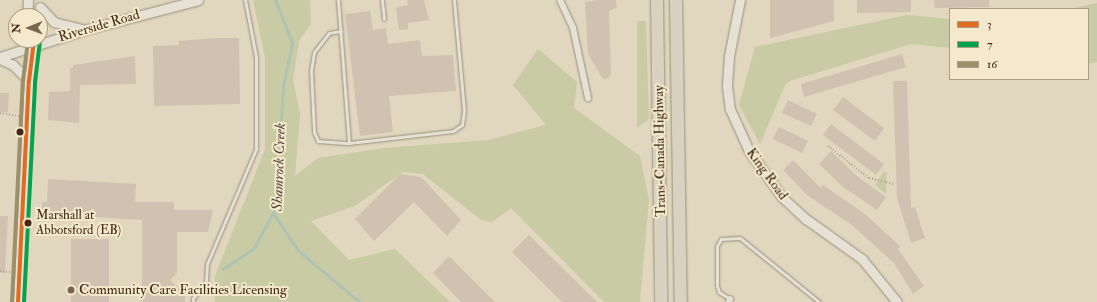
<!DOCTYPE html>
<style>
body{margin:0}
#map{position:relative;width:1097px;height:302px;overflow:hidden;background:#e0d7be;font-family:"IM FELL Double Pica",serif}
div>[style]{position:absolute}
.green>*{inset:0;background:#c8cba3}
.stream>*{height:2.5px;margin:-1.25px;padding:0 1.25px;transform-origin:1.25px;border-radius:1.25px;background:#afc3b4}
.building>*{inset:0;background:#d0c2b1}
.path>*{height:1.5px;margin-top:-0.75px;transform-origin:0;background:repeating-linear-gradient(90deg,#a9a298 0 1px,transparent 0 3px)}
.roads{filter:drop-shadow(0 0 1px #989080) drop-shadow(0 0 1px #989080)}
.lane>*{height:3px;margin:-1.5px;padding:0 1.5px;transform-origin:1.5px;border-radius:1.5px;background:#e6e1d5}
.street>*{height:6px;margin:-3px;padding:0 3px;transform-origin:3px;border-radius:3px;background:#e6e1d5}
.secondary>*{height:9px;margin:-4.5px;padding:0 4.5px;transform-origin:4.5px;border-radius:4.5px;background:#e6e1d5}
.highway>*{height:12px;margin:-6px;padding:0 6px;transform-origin:6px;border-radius:6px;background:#dad2c0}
.bus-1>*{height:4px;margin:-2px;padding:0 2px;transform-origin:2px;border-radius:2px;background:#e16c20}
.bus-2>*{height:4px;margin:-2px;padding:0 2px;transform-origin:2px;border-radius:2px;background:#03a44c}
.bus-3>*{height:4px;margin:-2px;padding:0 2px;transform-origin:2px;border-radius:2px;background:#9c906a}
.dots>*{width:11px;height:11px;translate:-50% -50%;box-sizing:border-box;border:2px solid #f4e9cc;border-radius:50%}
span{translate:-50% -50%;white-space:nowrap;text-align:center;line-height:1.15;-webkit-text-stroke:4px #f4e9cc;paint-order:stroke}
.bus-label{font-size:13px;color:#412818}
.left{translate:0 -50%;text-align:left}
.street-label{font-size:14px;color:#412818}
.poi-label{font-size:14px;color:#412818}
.water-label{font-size:15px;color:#574d3e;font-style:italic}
.legend{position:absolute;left:949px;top:8px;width:140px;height:72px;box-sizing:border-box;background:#f4e9cc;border:1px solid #ac9c84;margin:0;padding:5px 7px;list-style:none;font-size:12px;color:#412818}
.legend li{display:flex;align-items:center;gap:8px;height:20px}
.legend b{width:20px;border:1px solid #ac9c84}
.north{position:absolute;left:8px;top:8px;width:40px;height:40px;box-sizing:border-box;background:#f4e9cc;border:1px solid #ac9c84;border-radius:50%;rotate:269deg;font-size:11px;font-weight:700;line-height:16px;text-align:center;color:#412818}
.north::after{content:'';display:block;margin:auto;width:14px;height:18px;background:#796552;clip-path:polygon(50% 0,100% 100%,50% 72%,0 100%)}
</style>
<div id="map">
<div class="green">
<i style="clip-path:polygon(253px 0,310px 0,311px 24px,299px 41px,293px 80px,300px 113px,295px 176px,318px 158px,384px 148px,488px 140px,546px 125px,513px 85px,538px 49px,577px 82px,574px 108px,640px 156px,649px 200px,640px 302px,604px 302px,511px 208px,492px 222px,481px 220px,423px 174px,403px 172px,355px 206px,311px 221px,349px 260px,395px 249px,450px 302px,215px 302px,215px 276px,265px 149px,265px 58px)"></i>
<i style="clip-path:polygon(1097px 3px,1097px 62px,1088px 64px,1088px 9px,1070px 9px)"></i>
<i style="clip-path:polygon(907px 15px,950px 19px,950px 48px,911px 44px,790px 81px,785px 85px,760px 144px,739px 105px,755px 47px)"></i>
<i style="clip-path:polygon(637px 21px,646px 21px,649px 119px,637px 128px)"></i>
<i style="clip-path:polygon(884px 171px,887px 173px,886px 194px,875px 185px)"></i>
</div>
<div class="stream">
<i style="left:274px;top:214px;width:43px;rotate:56.3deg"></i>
<i style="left:298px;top:250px;width:81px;rotate:40deg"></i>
<i style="left:223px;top:269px;width:37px;rotate:-34deg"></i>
<i style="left:254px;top:248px;width:44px;rotate:-61.7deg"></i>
<i style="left:275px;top:209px;width:122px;rotate:-86.2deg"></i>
<i style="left:283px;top:87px;width:45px;rotate:-78.4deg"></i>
<i style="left:292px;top:43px;width:46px;rotate:-111.6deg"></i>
</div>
<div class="building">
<i style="clip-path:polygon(407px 0,424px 0,429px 20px,408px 23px,408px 29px,399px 30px,396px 7px,408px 5px)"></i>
<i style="clip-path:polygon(599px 0,616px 0,617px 7px,609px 11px,611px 73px,609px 78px,603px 79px,588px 54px,585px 2px)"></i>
<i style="clip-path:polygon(770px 0,834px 0,834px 21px,770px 38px)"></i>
<i style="clip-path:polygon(857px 0,911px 0,911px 12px,857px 13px)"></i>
<i style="clip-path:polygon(934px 0,989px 0,989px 7px,935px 8px)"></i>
<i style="clip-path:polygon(370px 11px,373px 30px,386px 28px,388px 44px,420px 40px,422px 56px,453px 55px,456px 91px,389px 96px,393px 132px,360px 136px,345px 14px)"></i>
<i style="clip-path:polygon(215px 38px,239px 38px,240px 104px,154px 106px,153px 46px,179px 45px,179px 41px)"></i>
<i style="clip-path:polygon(902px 54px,906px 67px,804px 97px,801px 84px)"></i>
<i style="clip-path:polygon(135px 56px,136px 84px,80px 85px,79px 123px,48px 120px,49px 92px,70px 91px,70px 68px,73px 68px,73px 65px)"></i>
<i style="clip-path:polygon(893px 81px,907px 81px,911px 208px,915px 207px,925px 238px,911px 243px,897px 198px)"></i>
<i style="clip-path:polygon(0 93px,9px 93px,8px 112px,0 112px)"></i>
<i style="clip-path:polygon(843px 97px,884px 128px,875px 141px,833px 110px)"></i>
<i style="clip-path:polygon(788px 100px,817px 114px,811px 126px,782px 113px)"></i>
<i style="clip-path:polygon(831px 124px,884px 164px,876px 175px,823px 135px)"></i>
<i style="clip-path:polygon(779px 127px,808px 141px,802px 153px,773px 139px)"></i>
<i style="clip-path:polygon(831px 151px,857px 176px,886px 197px,877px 210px,843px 187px,819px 164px)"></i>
<i style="clip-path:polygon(793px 160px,821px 188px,823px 185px,865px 214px,900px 246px,898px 249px,924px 286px,913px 294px,894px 263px,852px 225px,808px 196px,783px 170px)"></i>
<i style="clip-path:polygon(400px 174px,421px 177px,461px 220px,447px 236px,414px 202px,374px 241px,355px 219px)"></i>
<i style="clip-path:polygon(48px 179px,136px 184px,135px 202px,174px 202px,174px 210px,213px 210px,208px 232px,177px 232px,177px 273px,170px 280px,185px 295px,185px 302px,142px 302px,142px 220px,47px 214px,47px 209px,42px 209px,42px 202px,47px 202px)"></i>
<i style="clip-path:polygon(0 216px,8px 216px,5px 273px,0 273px)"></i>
<i style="clip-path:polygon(529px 235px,597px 302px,562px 302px,512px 252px)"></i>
<i style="clip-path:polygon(71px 239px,109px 239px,109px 302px,71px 302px)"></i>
<i style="clip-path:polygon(449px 256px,495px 302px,461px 302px,433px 273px)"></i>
</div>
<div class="path">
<i style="left:0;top:113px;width:20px;rotate:9deg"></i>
<i style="left:828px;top:146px;width:52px;rotate:38deg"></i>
<i style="left:869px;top:178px;width:25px;rotate:14deg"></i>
<i style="left:0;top:271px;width:11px;rotate:5deg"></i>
</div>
<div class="roads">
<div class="lane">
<i style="left:338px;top:0;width:143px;rotate:85.6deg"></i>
<i style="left:349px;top:143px;width:105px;rotate:-6.6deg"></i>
<i style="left:453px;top:131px;width:11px;rotate:-34deg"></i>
<i style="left:462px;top:125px;width:15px;rotate:-82deg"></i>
<i style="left:464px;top:110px;width:110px;rotate:-95.2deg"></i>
<i style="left:382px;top:0;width:19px;rotate:84deg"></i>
<i style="left:341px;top:31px;width:12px;rotate:171deg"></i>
<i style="left:329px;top:33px;width:24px;rotate:128deg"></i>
<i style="left:314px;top:52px;width:18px;rotate:99deg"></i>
<i style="left:311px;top:70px;width:62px;rotate:87.2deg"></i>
<i style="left:314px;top:132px;width:10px;rotate:66deg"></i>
<i style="left:318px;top:141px;width:31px;rotate:4deg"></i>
<i style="left:730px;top:299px;width:13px;rotate:-148deg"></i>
<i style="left:719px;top:292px;width:6px;rotate:-108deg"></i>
<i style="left:717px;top:286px;width:40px;rotate:-90deg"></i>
<i style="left:717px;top:246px;width:8px;rotate:-60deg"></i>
<i style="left:721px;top:239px;width:19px;rotate:-3deg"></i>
<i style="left:740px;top:238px;width:102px;rotate:39deg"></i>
<i style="left:193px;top:302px;width:4px;rotate:-90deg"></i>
<i style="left:193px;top:298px;width:20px;rotate:-49deg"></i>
<i style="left:206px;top:283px;width:19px;rotate:-87deg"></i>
<i style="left:207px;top:264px;width:125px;rotate:-66.9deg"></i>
<i style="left:256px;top:149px;width:92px;rotate:-90deg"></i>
<i style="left:256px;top:57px;width:58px;rotate:-100.9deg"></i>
</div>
<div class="street">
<i style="left:560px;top:0;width:31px;rotate:65deg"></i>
<i style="left:573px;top:28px;width:72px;rotate:77.9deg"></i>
<i style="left:729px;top:302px;width:3px;rotate:-72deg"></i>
</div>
<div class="secondary">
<i style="left:740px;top:0;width:57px;rotate:101.1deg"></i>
<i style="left:729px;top:56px;width:30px;rotate:94deg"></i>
<i style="left:727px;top:86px;width:23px;rotate:83deg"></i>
<i style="left:730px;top:109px;width:46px;rotate:65.7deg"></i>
<i style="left:749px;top:151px;width:57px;rotate:54.3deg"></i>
<i style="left:782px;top:197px;width:33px;rotate:43deg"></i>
<i style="left:806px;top:219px;width:69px;rotate:35.5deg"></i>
<i style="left:862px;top:259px;width:55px;rotate:50.9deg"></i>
<i style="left:40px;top:7px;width:21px;rotate:47deg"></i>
<i style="left:54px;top:22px;width:29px;rotate:14deg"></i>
<i style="left:27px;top:16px;width:16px;rotate:-86deg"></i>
<i style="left:0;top:57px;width:88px;rotate:-17.8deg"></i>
<i style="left:84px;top:30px;width:118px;rotate:-14.7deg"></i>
<i style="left:0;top:59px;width:14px;rotate:25deg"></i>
<i style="left:13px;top:65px;width:23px;rotate:45deg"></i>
<i style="left:18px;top:302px;width:221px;rotate:-87.2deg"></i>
<i style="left:29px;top:81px;width:41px;rotate:-83deg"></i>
</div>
<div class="highway">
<i style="left:657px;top:0;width:302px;rotate:89.2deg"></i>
<i style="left:676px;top:0;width:302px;rotate:89.1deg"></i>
</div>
</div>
<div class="bus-1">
<i style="left:18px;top:302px;width:221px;rotate:-87.2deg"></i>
<i style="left:29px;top:81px;width:41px;rotate:-83deg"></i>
</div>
<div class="bus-2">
<i style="left:24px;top:302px;width:220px;rotate:-87.1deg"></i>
<i style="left:35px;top:82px;width:41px;rotate:-83deg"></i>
</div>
<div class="bus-3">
<i style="left:12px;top:302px;width:221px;rotate:-87.2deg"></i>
<i style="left:23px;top:81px;width:41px;rotate:-83deg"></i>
</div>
<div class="dots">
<i style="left:20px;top:132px;background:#412818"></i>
<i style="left:28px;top:223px;background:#412818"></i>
<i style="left:71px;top:290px;background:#796552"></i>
</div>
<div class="bus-label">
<span class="left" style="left:36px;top:223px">Marshall at<br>Abbotsford (EB)</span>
</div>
<div class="street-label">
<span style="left:99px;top:26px;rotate:-16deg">Riverside Road</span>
<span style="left:660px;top:151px;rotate:-91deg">Trans-Canada Highway</span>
<span style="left:767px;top:174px;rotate:54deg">King Road</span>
</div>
<div class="poi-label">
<span class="left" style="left:79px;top:290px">Community Care Facilities Licensing</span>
</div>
<div class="water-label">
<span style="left:279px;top:167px;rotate:-88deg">Shamrock Creek</span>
</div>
<ul class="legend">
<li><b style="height:5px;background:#e16c20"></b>3</li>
<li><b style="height:5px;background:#03a44c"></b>7</li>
<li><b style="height:5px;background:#9c906a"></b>16</li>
</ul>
<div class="north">N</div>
</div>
